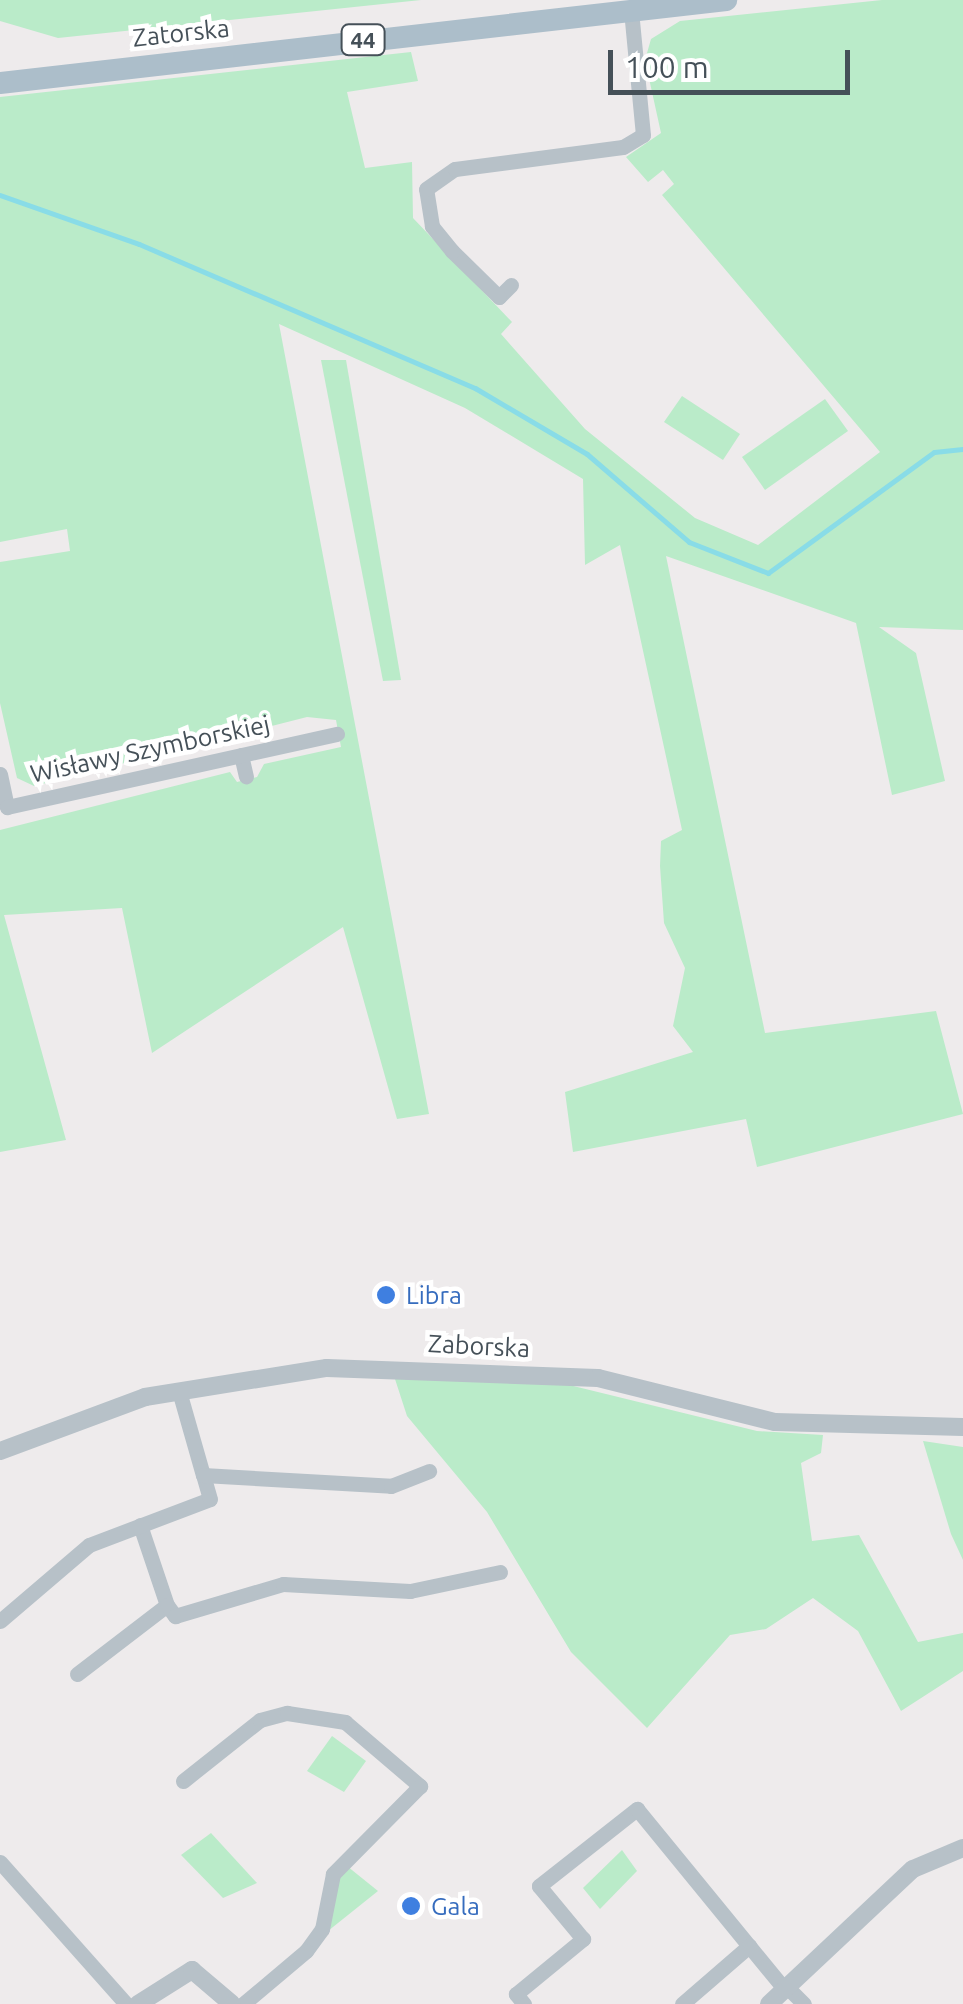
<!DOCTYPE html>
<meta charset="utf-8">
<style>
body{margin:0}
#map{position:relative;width:963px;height:2004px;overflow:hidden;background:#eeebec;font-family:Ubuntu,sans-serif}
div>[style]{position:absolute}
.green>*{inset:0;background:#baebc9}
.stream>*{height:5px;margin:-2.5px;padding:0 2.5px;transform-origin:2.5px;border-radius:2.5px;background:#89dce7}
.minor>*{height:15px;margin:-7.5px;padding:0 7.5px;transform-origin:7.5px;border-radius:7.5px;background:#b7c1c8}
.tertiary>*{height:18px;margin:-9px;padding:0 9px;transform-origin:9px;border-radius:9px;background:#b7c1c8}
.primary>*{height:22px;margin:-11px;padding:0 11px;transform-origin:11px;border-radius:11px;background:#acbeca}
.dots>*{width:28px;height:28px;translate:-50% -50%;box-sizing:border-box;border:5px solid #fff;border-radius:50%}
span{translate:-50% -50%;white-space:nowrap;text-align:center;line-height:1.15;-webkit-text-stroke:9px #fff;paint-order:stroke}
.shield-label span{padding:2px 8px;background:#fff;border:2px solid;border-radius:8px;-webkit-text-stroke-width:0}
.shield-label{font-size:22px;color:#455058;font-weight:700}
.street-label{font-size:25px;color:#455058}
.shop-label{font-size:25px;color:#366cbe}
.left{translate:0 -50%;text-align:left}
.scale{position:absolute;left:608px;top:50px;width:242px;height:45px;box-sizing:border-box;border:5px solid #455058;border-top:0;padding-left:12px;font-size:30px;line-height:35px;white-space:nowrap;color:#455058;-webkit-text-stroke:8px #fff;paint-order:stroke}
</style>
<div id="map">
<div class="green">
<i style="clip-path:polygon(0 0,421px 0,58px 38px,0 21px)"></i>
<i style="clip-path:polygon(882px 0,963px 0,963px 630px,879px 627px,916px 653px,945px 781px,892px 795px,856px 623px,666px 556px,765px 1033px,936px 1011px,963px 1114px,757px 1167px,746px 1119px,573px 1152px,565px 1092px,693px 1052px,673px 1026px,685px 968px,664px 923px,660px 866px,661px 841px,682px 830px,620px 545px,585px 565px,583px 479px,465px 408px,279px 324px,429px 1114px,397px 1119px,343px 927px,152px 1053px,122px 908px,4px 915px,66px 1140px,0 1152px,0 830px,230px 772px,237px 782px,257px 777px,264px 764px,341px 747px,336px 720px,307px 717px,34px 786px,17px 778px,0 703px,0 562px,70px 551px,67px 529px,0 542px,0 97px,411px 52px,418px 81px,347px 92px,365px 168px,412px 162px,413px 218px,512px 322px,501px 334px,585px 429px,695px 518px,758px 545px,880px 452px,662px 195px,674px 184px,663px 170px,648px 182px,626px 157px,661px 133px,645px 60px,651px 39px,680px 21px)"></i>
<i style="clip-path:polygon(321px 360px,346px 360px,401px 680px,383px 681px)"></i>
<i style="clip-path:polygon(682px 396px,740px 434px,723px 460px,664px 422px)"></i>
<i style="clip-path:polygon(825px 399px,848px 431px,765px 490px,742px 457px)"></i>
<i style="clip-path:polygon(394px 1376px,557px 1382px,757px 1431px,823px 1435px,821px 1453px,801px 1463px,812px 1541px,859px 1535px,918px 1642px,963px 1633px,963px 1671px,901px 1711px,858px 1631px,813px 1598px,766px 1629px,730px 1635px,647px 1728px,571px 1652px,487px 1512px,407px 1416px)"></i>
<i style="clip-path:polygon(923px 1441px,963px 1447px,963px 1560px,951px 1534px)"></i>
<i style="clip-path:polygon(332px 1736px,366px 1761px,344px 1792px,307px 1771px)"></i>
<i style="clip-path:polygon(211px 1833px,257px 1883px,223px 1898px,181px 1855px)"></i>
<i style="clip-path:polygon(622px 1850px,637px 1871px,600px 1909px,583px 1888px)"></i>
<i style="clip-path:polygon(342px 1862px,378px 1891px,313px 1943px)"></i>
</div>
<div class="stream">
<i style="left:0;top:195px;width:147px;rotate:19.4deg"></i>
<i style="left:139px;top:244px;width:366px;rotate:23.2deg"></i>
<i style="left:475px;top:388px;width:130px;rotate:30.5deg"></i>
<i style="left:587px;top:454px;width:135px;rotate:40.8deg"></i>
<i style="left:689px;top:542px;width:85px;rotate:21.4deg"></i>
<i style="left:768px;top:573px;width:205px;rotate:-36.1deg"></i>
<i style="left:934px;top:452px;width:29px;rotate:-6deg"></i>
</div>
<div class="minor">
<i style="left:511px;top:285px;width:17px;rotate:135deg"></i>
<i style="left:499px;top:297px;width:66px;rotate:-135.6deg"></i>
<i style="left:452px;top:251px;width:32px;rotate:-129deg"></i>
<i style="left:432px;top:226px;width:37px;rotate:-99deg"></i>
<i style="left:426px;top:189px;width:35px;rotate:-35deg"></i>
<i style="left:455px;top:169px;width:169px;rotate:-7.5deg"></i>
<i style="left:623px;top:147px;width:23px;rotate:-31deg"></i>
<i style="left:643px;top:135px;width:125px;rotate:-95.5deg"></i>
<i style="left:241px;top:755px;width:22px;rotate:77deg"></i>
<i style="left:0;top:774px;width:34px;rotate:78deg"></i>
<i style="left:7px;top:807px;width:338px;rotate:-12.5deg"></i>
<i style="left:179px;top:1391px;width:87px;rotate:74.1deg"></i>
<i style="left:140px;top:1525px;width:84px;rotate:71.4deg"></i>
<i style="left:0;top:1621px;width:117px;rotate:-40.5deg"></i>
<i style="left:89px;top:1545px;width:129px;rotate:-20.8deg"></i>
<i style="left:210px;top:1499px;width:25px;rotate:-106deg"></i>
<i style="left:203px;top:1475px;width:188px;rotate:3.3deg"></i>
<i style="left:391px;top:1486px;width:41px;rotate:-21.5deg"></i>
<i style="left:77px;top:1674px;width:113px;rotate:-37.5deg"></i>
<i style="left:167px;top:1605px;width:14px;rotate:54deg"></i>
<i style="left:175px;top:1616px;width:113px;rotate:-16.5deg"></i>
<i style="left:283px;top:1584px;width:127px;rotate:3.2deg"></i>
<i style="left:410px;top:1591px;width:92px;rotate:-11.9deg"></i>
<i style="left:183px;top:1781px;width:98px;rotate:-38.4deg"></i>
<i style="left:260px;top:1720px;width:28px;rotate:-15deg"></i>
<i style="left:287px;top:1713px;width:59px;rotate:8.8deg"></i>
<i style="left:345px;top:1722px;width:99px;rotate:40.5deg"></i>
<i style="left:420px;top:1786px;width:124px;rotate:134.7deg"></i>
<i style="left:333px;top:1874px;width:56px;rotate:101.3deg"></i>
<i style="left:322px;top:1929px;width:27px;rotate:126deg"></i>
<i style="left:306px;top:1951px;width:82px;rotate:139.9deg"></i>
<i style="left:0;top:1862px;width:190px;rotate:48.4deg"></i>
<i style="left:787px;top:1987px;width:24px;rotate:45deg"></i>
<i style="left:524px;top:2004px;width:13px;rotate:-129deg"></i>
<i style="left:516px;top:1994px;width:87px;rotate:-39.4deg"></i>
<i style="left:583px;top:1939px;width:69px;rotate:-129.7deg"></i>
<i style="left:539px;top:1886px;width:125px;rotate:-38.2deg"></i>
<i style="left:637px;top:1809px;width:234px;rotate:50.7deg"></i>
<i style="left:682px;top:2004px;width:89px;rotate:-40.9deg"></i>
</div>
<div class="tertiary">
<i style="left:0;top:1451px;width:155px;rotate:-20.4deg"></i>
<i style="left:145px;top:1397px;width:184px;rotate:-9.1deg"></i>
<i style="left:327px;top:1368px;width:271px;rotate:2.1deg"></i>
<i style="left:598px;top:1378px;width:182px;rotate:14deg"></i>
<i style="left:775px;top:1422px;width:188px;rotate:1.5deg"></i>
<i style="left:138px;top:2004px;width:64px;rotate:-32.2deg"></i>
<i style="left:192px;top:1970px;width:52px;rotate:40.4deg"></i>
<i style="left:769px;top:2004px;width:197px;rotate:-43.2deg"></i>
<i style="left:913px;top:1869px;width:54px;rotate:-22.8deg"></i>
</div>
<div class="primary">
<i style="left:0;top:83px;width:731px;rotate:-6.52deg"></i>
</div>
<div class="dots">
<i style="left:386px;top:1295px;background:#3f7fe0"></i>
<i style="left:411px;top:1906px;background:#3f7fe0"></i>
</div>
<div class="shield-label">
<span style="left:363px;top:40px">44</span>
</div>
<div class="street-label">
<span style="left:181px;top:33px;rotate:-6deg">Zatorska</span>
<span style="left:150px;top:749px;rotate:-12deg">Wisławy Szymborskiej</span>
<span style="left:479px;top:1346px;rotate:3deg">Zaborska</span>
</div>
<div class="shop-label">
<span class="left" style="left:406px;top:1295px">Libra</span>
<span class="left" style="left:431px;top:1906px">Gala</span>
</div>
<div class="scale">100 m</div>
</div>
